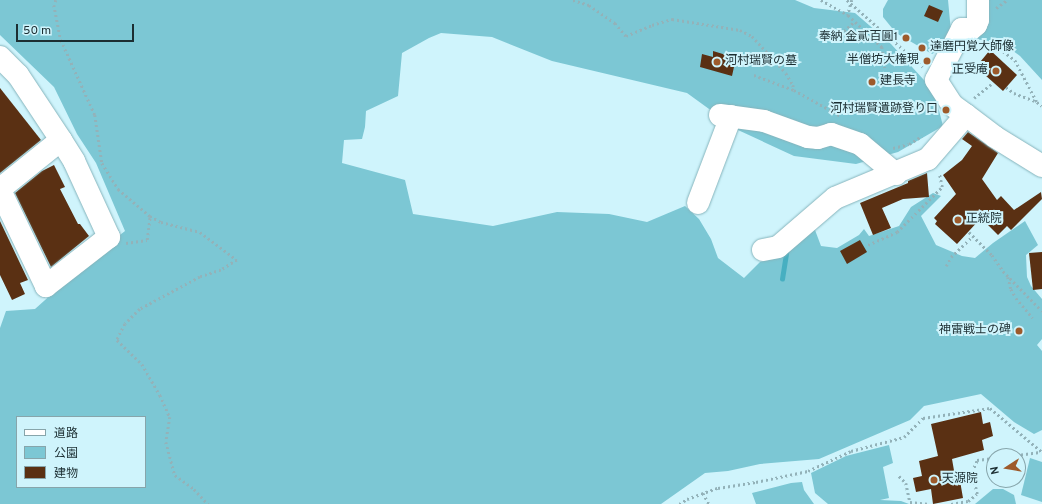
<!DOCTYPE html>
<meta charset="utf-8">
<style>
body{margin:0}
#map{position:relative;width:1042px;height:504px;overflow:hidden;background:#cff4fc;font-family:Overpass,"Noto Sans JP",sans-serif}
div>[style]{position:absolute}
.green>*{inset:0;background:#7cc7d4}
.stream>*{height:4.5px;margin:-2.25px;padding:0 2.25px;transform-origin:2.25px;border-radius:2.25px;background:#47afc1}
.building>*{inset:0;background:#5a3013}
.path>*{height:2.5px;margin-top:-1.25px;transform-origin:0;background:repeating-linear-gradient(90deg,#93b2b9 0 2px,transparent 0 5px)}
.roads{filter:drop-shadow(0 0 1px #86b4bc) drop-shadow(0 0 1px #86b4bc)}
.minor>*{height:22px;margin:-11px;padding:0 11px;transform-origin:11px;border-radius:11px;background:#fff}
.dots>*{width:11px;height:11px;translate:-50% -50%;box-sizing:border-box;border:2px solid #cff4fc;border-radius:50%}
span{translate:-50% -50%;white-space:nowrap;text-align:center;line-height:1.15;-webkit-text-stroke:4px #cff4fc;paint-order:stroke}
.poi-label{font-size:12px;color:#1c2e32}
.right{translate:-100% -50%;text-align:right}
.left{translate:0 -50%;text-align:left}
.legend{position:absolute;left:16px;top:416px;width:130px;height:72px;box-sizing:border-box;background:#cff4fc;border:1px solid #87a5ab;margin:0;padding:5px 7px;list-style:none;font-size:12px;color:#1c2e32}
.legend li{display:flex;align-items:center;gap:8px;height:20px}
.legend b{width:20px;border:1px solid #87a5ab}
.north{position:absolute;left:986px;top:448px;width:40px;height:40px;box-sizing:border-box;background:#cff4fc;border:1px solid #87a5ab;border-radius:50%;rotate:258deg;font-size:11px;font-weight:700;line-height:16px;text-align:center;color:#1c2e32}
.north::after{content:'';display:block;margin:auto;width:14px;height:18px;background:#9d5a2b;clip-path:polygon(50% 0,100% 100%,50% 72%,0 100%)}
.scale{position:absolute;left:16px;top:24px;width:118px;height:18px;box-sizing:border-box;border:2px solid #1c2e32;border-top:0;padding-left:5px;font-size:12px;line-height:14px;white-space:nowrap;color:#1c2e32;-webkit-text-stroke:3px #cff4fc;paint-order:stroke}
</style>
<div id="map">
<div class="green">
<i style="clip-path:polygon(evenodd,0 0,795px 0,814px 8px,855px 13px,891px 44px,934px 91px,943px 126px,898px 152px,856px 164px,794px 156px,738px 130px,687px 93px,552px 61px,492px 37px,441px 33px,429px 38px,402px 53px,398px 96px,366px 111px,365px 127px,362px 139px,344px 140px,342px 163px,405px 180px,413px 214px,493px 226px,557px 212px,609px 214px,647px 222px,685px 206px,699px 219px,711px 239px,718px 258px,744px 278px,760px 262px,778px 258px,781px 252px,812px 222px,821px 246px,837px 248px,859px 235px,864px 229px,869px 236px,899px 226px,911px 207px,933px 193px,941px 196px,921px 216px,936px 245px,962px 256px,975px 258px,993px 243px,1025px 221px,1038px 245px,1026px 255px,1027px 277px,1031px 286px,1042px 299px,1042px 339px,1037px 345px,1042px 351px,1042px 430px,1034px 434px,1014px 422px,981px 394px,924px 406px,910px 420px,819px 459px,760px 464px,728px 471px,705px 473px,661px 504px,0 504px,0 328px,6px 311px,35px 309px,101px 250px,125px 231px,96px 163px,77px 134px,54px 87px,0 35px,0 0,17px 417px,145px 417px,145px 487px,17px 487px,17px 417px)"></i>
<i style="clip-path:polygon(888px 0,948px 0,952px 42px,932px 54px,896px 33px,883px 17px,883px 9px)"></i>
<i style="clip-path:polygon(976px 0,1042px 0,1042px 80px,1020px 56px,1002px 43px,975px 39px)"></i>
<i style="clip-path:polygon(889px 445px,893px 463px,883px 467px,889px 498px,880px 500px,901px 501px,909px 504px,828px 504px,815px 493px,811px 473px,846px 456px)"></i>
<i style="clip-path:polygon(1030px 458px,1042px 462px,1042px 502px,1021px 495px)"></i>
<i style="clip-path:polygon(802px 482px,804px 490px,814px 504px,756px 504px,752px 493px,791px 483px)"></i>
<i style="clip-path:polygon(993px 489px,1003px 489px,1014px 495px,1016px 504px,975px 504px)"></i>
</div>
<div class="stream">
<i style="left:782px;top:279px;width:30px;rotate:-81deg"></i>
</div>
<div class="building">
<i style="clip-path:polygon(929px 5px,943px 11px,938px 22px,924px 16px)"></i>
<i style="clip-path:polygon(990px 50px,1017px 75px,1003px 91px,976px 67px)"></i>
<i style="clip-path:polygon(713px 51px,736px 58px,732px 76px,700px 67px,702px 54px,713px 57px)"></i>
<i style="clip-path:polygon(0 88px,41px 140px,0 173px)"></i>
<i style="clip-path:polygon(968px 132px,998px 153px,982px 179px,997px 200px,1001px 196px,1014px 210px,1041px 192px,1042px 199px,1011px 230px,1007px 226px,998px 235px,981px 218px,957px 244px,935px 224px,937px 221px,934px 218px,956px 194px,943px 175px,962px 160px,972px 146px,962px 139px)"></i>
<i style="clip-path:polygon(54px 165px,65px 187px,60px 189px,78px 224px,80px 224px,89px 236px,51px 267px,15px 193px,42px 171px)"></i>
<i style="clip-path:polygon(927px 173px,929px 197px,903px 199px,882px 208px,891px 228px,873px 235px,860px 203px,908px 183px,908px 181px)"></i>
<i style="clip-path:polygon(0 221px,28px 280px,20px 283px,25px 294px,12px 300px,0 275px)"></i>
<i style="clip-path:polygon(860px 240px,867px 252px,847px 264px,840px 251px)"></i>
<i style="clip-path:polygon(1042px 252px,1042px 289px,1033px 290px,1029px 253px)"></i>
<i style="clip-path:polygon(981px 412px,983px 424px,990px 422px,993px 436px,982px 440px,984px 450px,952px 459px,956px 482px,960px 481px,963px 498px,933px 504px,931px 489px,916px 492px,913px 478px,922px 476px,919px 461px,938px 456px,931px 424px)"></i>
</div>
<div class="path">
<i style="left:56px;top:0;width:5px;rotate:112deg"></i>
<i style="left:54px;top:5px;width:36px;rotate:79deg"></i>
<i style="left:61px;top:40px;width:82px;rotate:65.6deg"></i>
<i style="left:95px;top:115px;width:49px;rotate:81.7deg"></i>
<i style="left:102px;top:163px;width:31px;rotate:58deg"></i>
<i style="left:118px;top:189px;width:42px;rotate:40.2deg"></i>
<i style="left:150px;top:216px;width:13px;rotate:29deg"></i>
<i style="left:161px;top:222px;width:40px;rotate:14.4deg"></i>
<i style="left:200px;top:232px;width:46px;rotate:37.1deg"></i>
<i style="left:237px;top:260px;width:19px;rotate:148deg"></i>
<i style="left:221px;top:270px;width:22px;rotate:162deg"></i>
<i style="left:200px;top:277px;width:68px;rotate:151.9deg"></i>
<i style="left:140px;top:309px;width:21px;rotate:135deg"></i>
<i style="left:125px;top:324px;width:18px;rotate:117deg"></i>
<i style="left:117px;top:340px;width:35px;rotate:44deg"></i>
<i style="left:142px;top:364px;width:36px;rotate:60deg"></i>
<i style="left:160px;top:395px;width:24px;rotate:66deg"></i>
<i style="left:170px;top:417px;width:25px;rotate:99deg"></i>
<i style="left:166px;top:442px;width:34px;rotate:75deg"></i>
<i style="left:175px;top:475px;width:24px;rotate:36deg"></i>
<i style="left:194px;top:489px;width:21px;rotate:47deg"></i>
<i style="left:573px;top:0;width:17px;rotate:17deg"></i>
<i style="left:589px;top:5px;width:32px;rotate:35deg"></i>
<i style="left:615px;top:23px;width:17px;rotate:50deg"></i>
<i style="left:626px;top:36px;width:28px;rotate:-23deg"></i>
<i style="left:652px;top:25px;width:21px;rotate:-17deg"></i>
<i style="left:672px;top:19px;width:69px;rotate:9.2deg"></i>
<i style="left:740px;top:30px;width:13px;rotate:27deg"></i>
<i style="left:752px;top:36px;width:50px;rotate:47.4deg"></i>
<i style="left:786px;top:73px;width:14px;rotate:60deg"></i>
<i style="left:793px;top:85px;width:5px;rotate:79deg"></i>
<i style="left:821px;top:0;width:31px;rotate:29deg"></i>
<i style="left:847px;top:0;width:101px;rotate:41.4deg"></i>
<i style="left:852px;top:0;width:16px;rotate:105deg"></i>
<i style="left:848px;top:15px;width:47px;rotate:43.3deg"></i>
<i style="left:882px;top:47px;width:21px;rotate:82deg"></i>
<i style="left:996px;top:8px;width:14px;rotate:-36deg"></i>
<i style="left:844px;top:31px;width:13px;rotate:-42deg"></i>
<i style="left:983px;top:43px;width:8px;rotate:-7deg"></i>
<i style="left:991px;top:42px;width:30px;rotate:37deg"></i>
<i style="left:1015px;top:60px;width:47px;rotate:62.4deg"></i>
<i style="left:1037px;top:102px;width:6px;rotate:39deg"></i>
<i style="left:754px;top:75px;width:43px;rotate:20.6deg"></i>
<i style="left:794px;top:90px;width:54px;rotate:29deg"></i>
<i style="left:1006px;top:87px;width:10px;rotate:37deg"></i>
<i style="left:1014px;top:93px;width:25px;rotate:21deg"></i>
<i style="left:974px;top:98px;width:22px;rotate:-39deg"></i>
<i style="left:893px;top:148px;width:16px;rotate:-14deg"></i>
<i style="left:909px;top:144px;width:15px;rotate:-32deg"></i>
<i style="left:969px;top:232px;width:33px;rotate:45deg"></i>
<i style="left:992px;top:255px;width:19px;rotate:55deg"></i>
<i style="left:1003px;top:271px;width:56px;rotate:45.7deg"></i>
<i style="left:126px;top:243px;width:21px;rotate:-8deg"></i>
<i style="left:147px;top:240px;width:24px;rotate:-83deg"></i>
<i style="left:868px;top:245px;width:32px;rotate:-24deg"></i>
<i style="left:897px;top:232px;width:64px;rotate:-45deg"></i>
<i style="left:942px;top:187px;width:14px;rotate:-102deg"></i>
<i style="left:946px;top:266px;width:10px;rotate:-61deg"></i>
<i style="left:951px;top:257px;width:30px;rotate:-44deg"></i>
<i style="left:1008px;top:277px;width:12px;rotate:76deg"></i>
<i style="left:1011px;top:289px;width:10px;rotate:61deg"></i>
<i style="left:1016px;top:298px;width:26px;rotate:50deg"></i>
<i style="left:1011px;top:456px;width:29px;rotate:-8deg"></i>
<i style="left:955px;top:475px;width:17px;rotate:-10deg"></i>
<i style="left:972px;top:472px;width:13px;rotate:-67deg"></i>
<i style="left:977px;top:460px;width:17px;rotate:-7deg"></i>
<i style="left:899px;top:476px;width:10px;rotate:45deg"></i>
<i style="left:906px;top:483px;width:19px;rotate:78deg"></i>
<i style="left:910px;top:502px;width:20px;rotate:6deg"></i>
<i style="left:703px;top:493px;width:13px;rotate:61deg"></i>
<i style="left:679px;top:504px;width:9px;rotate:-32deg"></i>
<i style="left:687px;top:499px;width:33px;rotate:-20deg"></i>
<i style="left:718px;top:488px;width:38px;rotate:-9deg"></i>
<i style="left:756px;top:482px;width:53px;rotate:-11.9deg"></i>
<i style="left:808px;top:471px;width:47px;rotate:-24.9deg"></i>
<i style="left:851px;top:451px;width:55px;rotate:-14.8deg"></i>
<i style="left:904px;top:437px;width:27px;rotate:-45deg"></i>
<i style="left:923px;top:418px;width:68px;rotate:-8.5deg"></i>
<i style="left:990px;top:408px;width:68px;rotate:40.2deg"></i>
<i style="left:951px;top:504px;width:17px;rotate:-10deg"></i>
<i style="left:968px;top:501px;width:11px;rotate:-38deg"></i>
<i style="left:977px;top:494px;width:23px;rotate:-103deg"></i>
</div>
<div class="roads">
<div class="minor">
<i style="left:978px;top:0;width:20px;rotate:90deg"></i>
<i style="left:978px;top:20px;width:5px;rotate:112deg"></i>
<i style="left:976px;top:25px;width:6px;rotate:141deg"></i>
<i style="left:971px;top:29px;width:9px;rotate:180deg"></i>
<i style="left:962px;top:29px;width:57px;rotate:117deg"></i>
<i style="left:936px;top:80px;width:30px;rotate:57deg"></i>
<i style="left:952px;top:105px;width:17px;rotate:36deg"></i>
<i style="left:966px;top:115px;width:36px;rotate:37deg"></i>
<i style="left:995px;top:137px;width:55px;rotate:31.7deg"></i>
<i style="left:0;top:57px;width:25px;rotate:45deg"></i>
<i style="left:18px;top:75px;width:78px;rotate:56.5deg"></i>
<i style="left:61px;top:140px;width:25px;rotate:58deg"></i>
<i style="left:74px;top:161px;width:84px;rotate:65.3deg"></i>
<i style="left:109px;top:237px;width:80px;rotate:142.1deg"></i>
<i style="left:46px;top:286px;width:106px;rotate:-115.6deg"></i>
<i style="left:720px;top:115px;width:44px;rotate:7.8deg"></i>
<i style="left:764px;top:121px;width:47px;rotate:20deg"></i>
<i style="left:808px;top:137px;width:10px;rotate:6deg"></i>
<i style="left:818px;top:138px;width:14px;rotate:-17deg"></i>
<i style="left:831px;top:134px;width:31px;rotate:19deg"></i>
<i style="left:860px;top:144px;width:47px;rotate:39.8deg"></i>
<i style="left:0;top:189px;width:78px;rotate:-38.8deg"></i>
<i style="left:698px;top:203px;width:93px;rotate:-69.2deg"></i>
<i style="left:763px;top:250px;width:15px;rotate:-11deg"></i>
<i style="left:778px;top:247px;width:75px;rotate:-40.7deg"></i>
<i style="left:835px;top:198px;width:101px;rotate:-22.8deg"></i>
<i style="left:928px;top:159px;width:58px;rotate:-49.2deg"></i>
</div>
</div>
<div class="dots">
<i style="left:906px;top:38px;background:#9d5a2b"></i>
<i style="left:922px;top:48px;background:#9d5a2b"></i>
<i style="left:927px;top:61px;background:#9d5a2b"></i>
<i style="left:717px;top:62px;background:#9d5a2b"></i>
<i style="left:996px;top:71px;background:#9d5a2b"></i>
<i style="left:872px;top:82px;background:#9d5a2b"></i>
<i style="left:946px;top:110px;background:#9d5a2b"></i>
<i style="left:958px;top:220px;background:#9d5a2b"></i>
<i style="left:1019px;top:331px;background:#9d5a2b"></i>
<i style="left:934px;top:480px;background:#9d5a2b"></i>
</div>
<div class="poi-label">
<span class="right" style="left:898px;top:38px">奉納 金貳百圓1</span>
<span class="left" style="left:930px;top:48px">達磨円覚大師像</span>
<span class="right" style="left:919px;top:61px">半僧坊大権現</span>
<span class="left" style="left:725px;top:62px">河村瑞賢の墓</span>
<span class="right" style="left:988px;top:71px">正受庵</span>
<span class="left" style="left:880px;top:82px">建長寺</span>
<span class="right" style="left:938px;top:110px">河村瑞賢遺跡登り口</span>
<span class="left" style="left:966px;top:220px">正統院</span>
<span class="right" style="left:1011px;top:331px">神雷戦士の碑</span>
<span class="left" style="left:942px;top:480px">天源院</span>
</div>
<ul class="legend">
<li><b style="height:5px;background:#fff"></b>道路</li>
<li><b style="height:11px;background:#7cc7d4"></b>公園</li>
<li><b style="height:11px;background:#5a3013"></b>建物</li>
</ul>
<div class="north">N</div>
<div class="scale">50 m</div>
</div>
